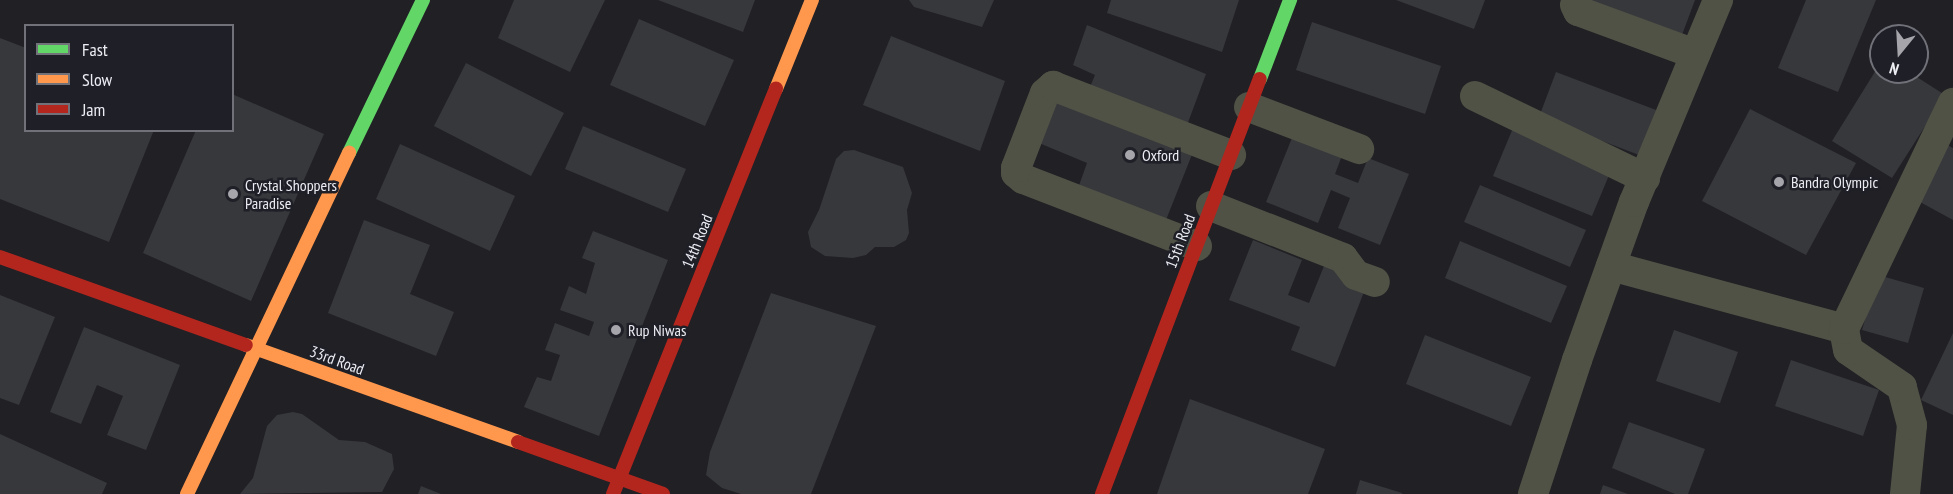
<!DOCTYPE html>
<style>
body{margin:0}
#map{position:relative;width:1953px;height:494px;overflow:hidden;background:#202025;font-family:"PT Sans Narrow",sans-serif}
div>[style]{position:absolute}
.building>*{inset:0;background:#37383c}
.street>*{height:30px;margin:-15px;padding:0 15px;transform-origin:15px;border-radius:15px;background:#505245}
.fast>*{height:14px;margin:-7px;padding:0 7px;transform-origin:7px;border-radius:7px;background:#63d668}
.slow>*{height:14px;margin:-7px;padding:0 7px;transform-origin:7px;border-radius:7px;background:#ff974d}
.jam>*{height:14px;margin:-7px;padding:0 7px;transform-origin:7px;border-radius:7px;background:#b3261e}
.dots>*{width:16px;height:16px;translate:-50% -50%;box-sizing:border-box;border:3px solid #1e1f27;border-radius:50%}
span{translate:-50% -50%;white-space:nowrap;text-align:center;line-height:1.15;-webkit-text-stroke:5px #1e1f27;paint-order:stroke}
.poi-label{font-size:16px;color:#ecedf3}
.left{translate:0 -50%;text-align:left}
.street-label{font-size:16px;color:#ecedf3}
.legend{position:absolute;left:24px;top:24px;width:210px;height:108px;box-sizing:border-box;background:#1e1f27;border:2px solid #707179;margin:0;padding:8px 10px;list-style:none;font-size:18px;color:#ecedf3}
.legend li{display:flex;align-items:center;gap:12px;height:30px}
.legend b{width:30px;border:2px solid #707179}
.north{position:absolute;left:1869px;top:24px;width:60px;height:60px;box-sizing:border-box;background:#1e1f27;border:2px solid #707179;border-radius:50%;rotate:198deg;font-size:16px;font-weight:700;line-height:24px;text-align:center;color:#ecedf3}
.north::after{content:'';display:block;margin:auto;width:21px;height:27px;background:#a5a5ab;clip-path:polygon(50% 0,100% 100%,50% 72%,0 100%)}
</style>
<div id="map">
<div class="building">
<i style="clip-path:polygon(514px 0,605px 0,570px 72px,498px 38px)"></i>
<i style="clip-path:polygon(658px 0,755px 0,743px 32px)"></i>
<i style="clip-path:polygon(909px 0,994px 0,982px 27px,914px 7px)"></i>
<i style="clip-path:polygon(1111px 0,1239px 0,1222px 52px,1107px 13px)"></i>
<i style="clip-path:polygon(1396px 0,1485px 0,1474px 29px)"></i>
<i style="clip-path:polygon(1566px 0,1695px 0,1679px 43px)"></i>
<i style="clip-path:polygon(1806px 0,1876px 0,1838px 92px,1778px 68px)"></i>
<i style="clip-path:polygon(639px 19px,734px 60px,705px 126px,610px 85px)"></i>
<i style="clip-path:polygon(1312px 22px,1441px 66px,1425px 114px,1296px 70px)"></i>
<i style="clip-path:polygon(1087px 25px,1206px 74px,1186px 128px,1090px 87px,1095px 75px,1073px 65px)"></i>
<i style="clip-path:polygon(891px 36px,1005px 81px,980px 151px,863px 105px)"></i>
<i style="clip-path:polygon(0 38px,26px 48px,26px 130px,154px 130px,109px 242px,0 199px)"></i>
<i style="clip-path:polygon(1881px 62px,1881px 72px,1909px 72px,1945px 95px,1892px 178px,1832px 141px)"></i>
<i style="clip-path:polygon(466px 63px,564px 113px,531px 176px,434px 126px)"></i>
<i style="clip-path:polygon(1556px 72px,1664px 113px,1647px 158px,1539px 117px)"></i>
<i style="clip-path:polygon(1059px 93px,1195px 147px,1164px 225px,1077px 191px,1087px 163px,1039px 143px)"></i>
<i style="clip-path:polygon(232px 94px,324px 134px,251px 301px,143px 253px,196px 130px,232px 130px)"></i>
<i style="clip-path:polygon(1750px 109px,1856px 163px,1806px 255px,1702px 201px)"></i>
<i style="clip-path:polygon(583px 126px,686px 169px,668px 212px,565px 169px)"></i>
<i style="clip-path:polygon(1513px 128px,1612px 168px,1592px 216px,1493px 176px)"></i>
<i style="clip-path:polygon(1294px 133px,1343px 153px,1335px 174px,1358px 183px,1368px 158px,1409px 174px,1380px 245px,1338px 228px,1350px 198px,1331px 190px,1318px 223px,1266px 202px)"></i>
<i style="clip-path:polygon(1940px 141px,1953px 148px,1953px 220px,1909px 196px)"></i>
<i style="clip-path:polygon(400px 144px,515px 196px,490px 251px,376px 199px)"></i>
<i style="clip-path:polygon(854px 150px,903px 167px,912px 193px,907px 210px,909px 233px,906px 240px,894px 247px,875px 247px,866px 255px,853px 258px,825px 256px,811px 247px,808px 232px,819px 210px,836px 159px,844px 151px)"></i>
<i style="clip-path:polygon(1480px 185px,1586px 230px,1570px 267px,1464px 222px)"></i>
<i style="clip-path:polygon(364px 220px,430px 245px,410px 294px,454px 312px,436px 356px,328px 313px)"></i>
<i style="clip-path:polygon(593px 231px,668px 260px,599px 436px,524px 407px,537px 377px,551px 381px,560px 355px,545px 350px,555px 323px,589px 336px,594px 322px,560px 310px,569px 286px,586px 294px,595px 263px,582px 258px)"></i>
<i style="clip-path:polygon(1253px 240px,1302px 260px,1288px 295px,1309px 303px,1324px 266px,1367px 284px,1335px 367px,1291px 350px,1300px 327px,1229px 300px)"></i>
<i style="clip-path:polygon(1460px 241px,1567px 286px,1551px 323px,1445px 278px)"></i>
<i style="clip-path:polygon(1878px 275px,1924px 288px,1908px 343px,1862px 330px)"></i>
<i style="clip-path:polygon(771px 293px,876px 326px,811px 494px,741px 494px,722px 488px,706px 475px,710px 452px)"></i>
<i style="clip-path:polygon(0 295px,55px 317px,19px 405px,0 398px)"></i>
<i style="clip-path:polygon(84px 327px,180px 365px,146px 450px,107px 435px,123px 396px,97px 385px,81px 424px,50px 412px)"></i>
<i style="clip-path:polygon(1674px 330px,1738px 352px,1720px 403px,1656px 381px)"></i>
<i style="clip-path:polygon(1953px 333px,1953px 415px,1921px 400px)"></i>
<i style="clip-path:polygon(1425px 335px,1531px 377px,1511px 426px,1406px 384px)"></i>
<i style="clip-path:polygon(1791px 360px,1879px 390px,1863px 436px,1775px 406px)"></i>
<i style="clip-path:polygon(1190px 399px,1325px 449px,1308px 494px,1157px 494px)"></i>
<i style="clip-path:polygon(293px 412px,302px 414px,339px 440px,365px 442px,392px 454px,394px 469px,382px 492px,240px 494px,253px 478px,267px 426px,277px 415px)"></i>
<i style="clip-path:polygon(1629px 422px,1705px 449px,1688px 494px,1675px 494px,1612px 468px)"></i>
<i style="clip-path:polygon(0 434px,107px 483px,102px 494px,0 494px)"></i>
<i style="clip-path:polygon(1360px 480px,1402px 493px,1402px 494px,1356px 494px)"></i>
<i style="clip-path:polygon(1603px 485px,1628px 494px,1600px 494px)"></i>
<i style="clip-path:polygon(421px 486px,441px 494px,418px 494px)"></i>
</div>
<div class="street">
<i style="left:1575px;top:5px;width:7px;rotate:63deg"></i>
<i style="left:1578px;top:11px;width:125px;rotate:20.2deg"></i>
<i style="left:1475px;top:96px;width:189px;rotate:25.8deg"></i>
<i style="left:1249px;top:107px;width:118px;rotate:20.9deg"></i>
<i style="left:1211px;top:206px;width:142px;rotate:21.5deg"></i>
<i style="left:1343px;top:258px;width:21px;rotate:53deg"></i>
<i style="left:1356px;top:275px;width:20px;rotate:20deg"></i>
<i style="left:1197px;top:246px;width:186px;rotate:-158.9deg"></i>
<i style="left:1023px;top:179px;width:9px;rotate:-139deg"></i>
<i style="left:1016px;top:173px;width:5px;rotate:-90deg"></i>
<i style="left:1016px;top:168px;width:80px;rotate:-68.9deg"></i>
<i style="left:1045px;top:93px;width:11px;rotate:-41deg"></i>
<i style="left:1053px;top:86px;width:191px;rotate:21.2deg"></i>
<i style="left:1611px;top:266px;width:241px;rotate:15.1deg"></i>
<i style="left:1533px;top:494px;width:141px;rotate:-71.8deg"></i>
<i style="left:1577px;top:360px;width:168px;rotate:-70.2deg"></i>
<i style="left:1634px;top:202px;width:219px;rotate:-67.4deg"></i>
<i style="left:1905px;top:494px;width:69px;rotate:-84.2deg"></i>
<i style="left:1912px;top:425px;width:39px;rotate:-105deg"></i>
<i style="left:1902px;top:387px;width:65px;rotate:-145.6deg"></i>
<i style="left:1848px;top:350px;width:21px;rotate:-101deg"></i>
<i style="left:1844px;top:329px;width:251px;rotate:-64.3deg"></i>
</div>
<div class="fast">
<i style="left:1260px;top:79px;width:85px;rotate:-69.2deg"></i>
<i style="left:349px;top:153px;width:170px;rotate:-64.2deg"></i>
</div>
<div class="slow">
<i style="left:776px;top:89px;width:96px;rotate:-68deg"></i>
<i style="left:246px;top:345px;width:289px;rotate:19.6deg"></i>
<i style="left:187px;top:494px;width:378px;rotate:-64.6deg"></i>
</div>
<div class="jam">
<i style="left:0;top:257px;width:261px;rotate:19.7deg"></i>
<i style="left:518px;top:442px;width:154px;rotate:19.7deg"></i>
<i style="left:613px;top:494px;width:437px;rotate:-68.1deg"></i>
<i style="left:1102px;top:494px;width:444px;rotate:-69.2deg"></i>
</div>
<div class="dots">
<i style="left:1130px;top:155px;background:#a5a5ab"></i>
<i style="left:1779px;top:182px;background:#a5a5ab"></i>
<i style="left:233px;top:194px;background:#a5a5ab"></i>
<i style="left:616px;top:330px;background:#a5a5ab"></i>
</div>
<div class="poi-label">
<span class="left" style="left:1142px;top:155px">Oxford</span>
<span class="left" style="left:1791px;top:182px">Bandra Olympic</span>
<span class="left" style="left:245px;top:194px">Crystal Shoppers<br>Paradise</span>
<span class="left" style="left:628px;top:330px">Rup Niwas</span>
</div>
<div class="street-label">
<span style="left:697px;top:241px;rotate:-68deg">14th Road</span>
<span style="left:1180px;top:241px;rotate:-69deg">15th Road</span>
<span style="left:337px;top:360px;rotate:20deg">33rd Road</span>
</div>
<ul class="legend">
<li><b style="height:8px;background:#63d668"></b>Fast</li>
<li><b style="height:8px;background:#ff974d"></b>Slow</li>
<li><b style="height:8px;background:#b3261e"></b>Jam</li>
</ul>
<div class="north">N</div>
</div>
